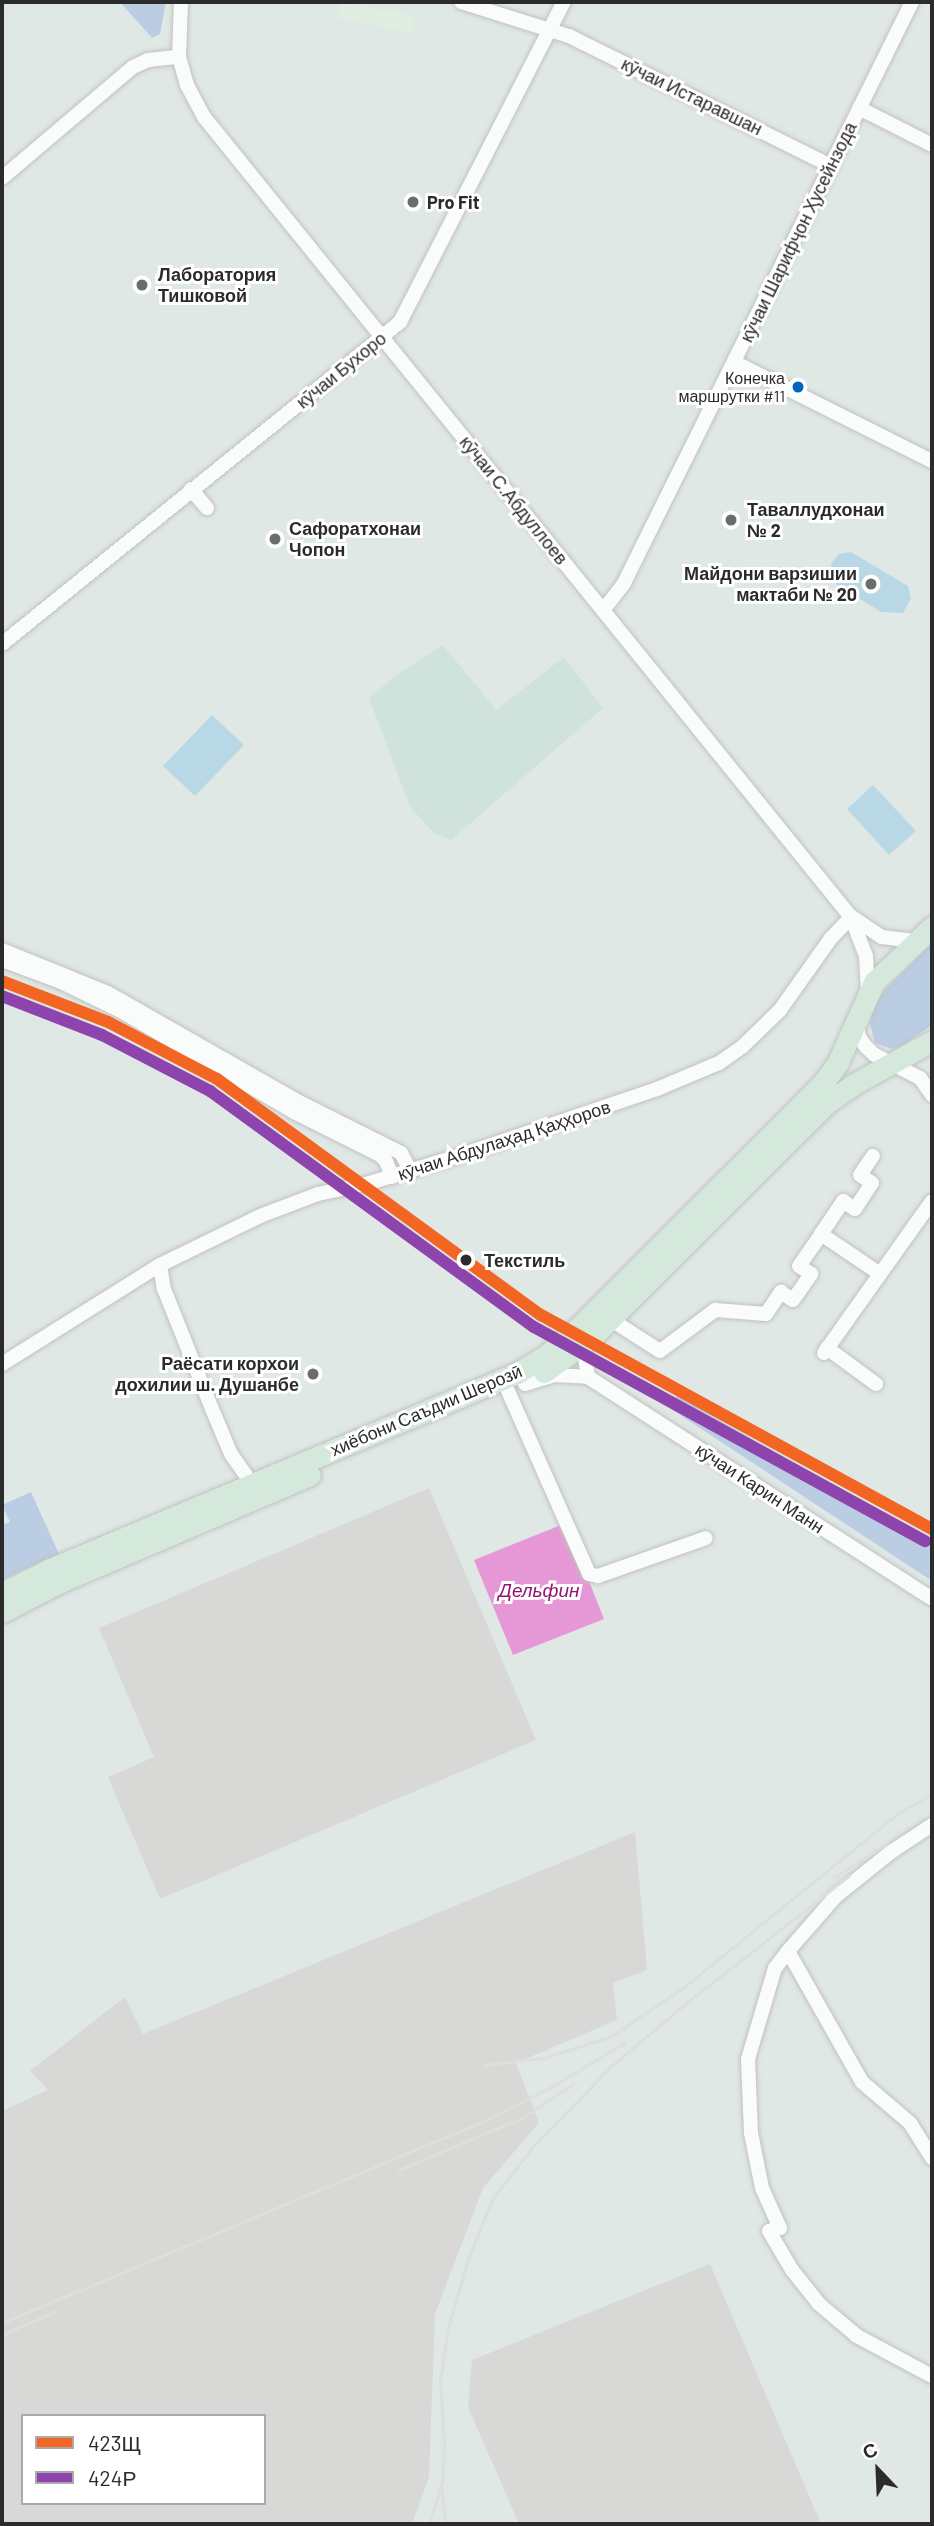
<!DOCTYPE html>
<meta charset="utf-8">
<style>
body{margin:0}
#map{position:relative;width:934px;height:2526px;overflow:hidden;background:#e0e8e5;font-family:Barlow,sans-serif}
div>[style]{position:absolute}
.industrial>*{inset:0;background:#d8d8d6}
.education>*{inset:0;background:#cfe2dc}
.medical>*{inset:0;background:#dfeee0}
.green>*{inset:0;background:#bbcde2}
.pitch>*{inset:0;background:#b9d8e6}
.water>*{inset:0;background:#e698d6}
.roads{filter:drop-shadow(0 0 2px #c1c2c1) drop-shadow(0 0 2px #c1c2c1)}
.minor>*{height:14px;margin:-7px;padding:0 7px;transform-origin:7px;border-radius:7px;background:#fafcfb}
.highway>*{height:21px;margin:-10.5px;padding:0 10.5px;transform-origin:10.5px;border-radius:10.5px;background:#d4e8dc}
.rail>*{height:2.5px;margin:-1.25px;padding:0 1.25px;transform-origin:1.25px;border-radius:1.25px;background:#dededd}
.rail-1>*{height:12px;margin:-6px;padding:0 6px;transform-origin:6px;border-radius:6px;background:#f26522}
.rail-2>*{height:12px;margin:-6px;padding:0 6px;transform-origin:6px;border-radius:6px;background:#8e44ad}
.dots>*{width:19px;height:19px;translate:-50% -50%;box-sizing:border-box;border:4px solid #fff;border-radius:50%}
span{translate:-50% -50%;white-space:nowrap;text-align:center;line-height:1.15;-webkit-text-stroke:6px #fff;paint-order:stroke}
.bus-label{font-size:16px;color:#2b2b2b}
.right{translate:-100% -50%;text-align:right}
.street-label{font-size:18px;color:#2b2b2b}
.poi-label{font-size:18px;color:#2b2b2b;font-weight:700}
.left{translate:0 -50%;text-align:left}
.stop-label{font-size:18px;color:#2b2b2b;font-weight:700}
.water-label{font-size:19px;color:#951470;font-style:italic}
.frame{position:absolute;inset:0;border:4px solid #2b2b2b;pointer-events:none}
.legend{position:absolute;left:21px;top:2414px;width:245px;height:91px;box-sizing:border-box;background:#fff;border:2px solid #aaa;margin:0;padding:9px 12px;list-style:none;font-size:21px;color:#2b2b2b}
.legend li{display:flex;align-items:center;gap:14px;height:35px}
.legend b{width:35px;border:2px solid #aaa}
.north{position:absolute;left:843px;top:2435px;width:70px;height:70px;-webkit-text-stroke:5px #fff;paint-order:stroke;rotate:337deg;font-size:19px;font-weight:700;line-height:28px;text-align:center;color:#2b2b2b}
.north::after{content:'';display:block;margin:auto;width:24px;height:32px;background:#2b2b2b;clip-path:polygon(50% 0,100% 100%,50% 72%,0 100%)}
</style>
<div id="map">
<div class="industrial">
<i style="clip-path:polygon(429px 1488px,536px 1740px,160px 1899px,108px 1777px,154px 1757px,99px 1628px)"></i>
<i style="clip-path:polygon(evenodd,635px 1832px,647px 1970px,613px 1983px,617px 2020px,516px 2063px,539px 2123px,483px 2188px,435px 2314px,429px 2477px,412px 2524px,2px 2524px,2px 2111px,48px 2090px,30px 2071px,125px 1997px,143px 2034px,635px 1832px,23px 2416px,264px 2416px,264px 2503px,23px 2503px,23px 2416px)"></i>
<i style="clip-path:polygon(710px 2264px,821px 2524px,519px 2524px,468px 2407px,472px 2360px)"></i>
</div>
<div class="education">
<i style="clip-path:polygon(443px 645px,496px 710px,564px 657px,603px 708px,451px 840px,434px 833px,410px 807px,369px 698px,395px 676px)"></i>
</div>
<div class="medical">
<i style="clip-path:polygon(341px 2px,414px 16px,411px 33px,338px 18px)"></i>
</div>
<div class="green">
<i style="clip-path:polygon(120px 2px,166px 2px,160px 34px,152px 38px)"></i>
<i style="clip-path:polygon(932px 943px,932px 1025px,901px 1047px,892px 1049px,875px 1043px,870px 1024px,874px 1006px,884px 991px)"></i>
<i style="clip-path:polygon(677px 1396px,932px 1541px,932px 1581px,671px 1409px)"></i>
<i style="clip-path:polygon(31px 1492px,59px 1554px,2px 1580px,2px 1525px,10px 1522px,2px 1505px)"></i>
</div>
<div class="pitch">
<i style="clip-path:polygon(851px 552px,908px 586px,911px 598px,903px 613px,881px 612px,833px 582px,831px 564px,839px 554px)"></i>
<i style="clip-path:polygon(212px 715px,244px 745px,195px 796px,163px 766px)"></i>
<i style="clip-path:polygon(873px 785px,916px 831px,889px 855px,847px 809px)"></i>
</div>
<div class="water">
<i style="clip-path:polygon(566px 1523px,604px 1619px,513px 1655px,474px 1560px)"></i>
</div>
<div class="roads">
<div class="minor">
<i style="left:181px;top:2px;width:55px;rotate:92.1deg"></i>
<i style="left:179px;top:57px;width:29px;rotate:74deg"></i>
<i style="left:187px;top:85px;width:36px;rotate:62deg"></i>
<i style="left:204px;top:117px;width:1029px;rotate:51.04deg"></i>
<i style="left:851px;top:917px;width:42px;rotate:69deg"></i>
<i style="left:866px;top:956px;width:35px;rotate:87deg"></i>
<i style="left:461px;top:2px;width:113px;rotate:17.5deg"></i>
<i style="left:569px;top:36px;width:292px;rotate:26.4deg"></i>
<i style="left:859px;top:108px;width:82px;rotate:26.9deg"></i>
<i style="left:2px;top:178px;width:172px;rotate:-40.3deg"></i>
<i style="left:133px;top:67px;width:17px;rotate:-25deg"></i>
<i style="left:148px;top:60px;width:31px;rotate:-6deg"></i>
<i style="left:734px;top:362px;width:221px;rotate:26.6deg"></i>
<i style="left:191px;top:489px;width:25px;rotate:50deg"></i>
<i style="left:604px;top:609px;width:33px;rotate:-52deg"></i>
<i style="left:624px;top:583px;width:648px;rotate:-63.63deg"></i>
<i style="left:2px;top:644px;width:512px;rotate:-38.97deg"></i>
<i style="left:400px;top:322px;width:360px;rotate:-62.9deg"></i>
<i style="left:852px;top:917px;width:36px;rotate:34deg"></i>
<i style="left:882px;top:937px;width:35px;rotate:7deg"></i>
<i style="left:2px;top:950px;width:114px;rotate:22.1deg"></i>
<i style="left:108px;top:993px;width:220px;rotate:29.7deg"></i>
<i style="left:299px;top:1102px;width:114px;rotate:26.6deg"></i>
<i style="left:401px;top:1153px;width:21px;rotate:62deg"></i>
<i style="left:2px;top:960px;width:63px;rotate:20.4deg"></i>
<i style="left:61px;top:982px;width:64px;rotate:25.8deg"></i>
<i style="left:119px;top:1010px;width:203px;rotate:30.2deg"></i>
<i style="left:294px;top:1112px;width:96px;rotate:26.6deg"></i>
<i style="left:380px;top:1155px;width:8px;rotate:45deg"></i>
<i style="left:386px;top:1161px;width:17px;rotate:69deg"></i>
<i style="left:856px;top:1020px;width:17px;rotate:80deg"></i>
<i style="left:859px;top:1037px;width:12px;rotate:55deg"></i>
<i style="left:866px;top:1047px;width:12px;rotate:42deg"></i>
<i style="left:875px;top:1055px;width:51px;rotate:27.1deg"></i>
<i style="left:920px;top:1078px;width:21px;rotate:55deg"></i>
<i style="left:821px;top:1234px;width:40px;rotate:-56deg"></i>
<i style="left:843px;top:1201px;width:14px;rotate:34deg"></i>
<i style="left:855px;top:1209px;width:31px;rotate:-57deg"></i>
<i style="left:872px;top:1183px;width:14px;rotate:-146deg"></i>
<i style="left:860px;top:1175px;width:23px;rotate:-56deg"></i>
<i style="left:160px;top:1265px;width:24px;rotate:81deg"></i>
<i style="left:164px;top:1289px;width:129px;rotate:68.2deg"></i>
<i style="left:212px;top:1409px;width:49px;rotate:67.1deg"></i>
<i style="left:231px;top:1454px;width:37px;rotate:55deg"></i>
<i style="left:610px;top:1319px;width:59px;rotate:32.6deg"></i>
<i style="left:660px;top:1351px;width:69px;rotate:-36.7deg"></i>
<i style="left:715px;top:1310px;width:51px;rotate:4.5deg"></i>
<i style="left:766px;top:1314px;width:27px;rotate:-56deg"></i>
<i style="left:781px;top:1292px;width:14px;rotate:34deg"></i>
<i style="left:793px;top:1300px;width:32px;rotate:-55deg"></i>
<i style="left:811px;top:1274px;width:14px;rotate:-146deg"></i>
<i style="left:799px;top:1266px;width:39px;rotate:-55deg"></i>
<i style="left:821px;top:1234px;width:71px;rotate:34.1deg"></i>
<i style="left:827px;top:1348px;width:61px;rotate:36.3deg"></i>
<i style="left:824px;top:1353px;width:186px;rotate:-54.6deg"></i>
<i style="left:2px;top:1364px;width:186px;rotate:-32.1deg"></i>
<i style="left:160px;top:1265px;width:111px;rotate:-26.1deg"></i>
<i style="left:260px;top:1216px;width:62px;rotate:-20.8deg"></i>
<i style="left:318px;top:1194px;width:49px;rotate:-11.8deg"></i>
<i style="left:366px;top:1184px;width:107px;rotate:-16.9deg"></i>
<i style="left:468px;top:1153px;width:200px;rotate:-18.7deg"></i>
<i style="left:657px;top:1089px;width:67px;rotate:-22.8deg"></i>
<i style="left:719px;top:1063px;width:29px;rotate:-35deg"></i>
<i style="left:743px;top:1046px;width:52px;rotate:-44.2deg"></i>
<i style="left:780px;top:1010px;width:88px;rotate:-54.7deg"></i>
<i style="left:831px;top:938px;width:29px;rotate:-46deg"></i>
<i style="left:588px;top:1377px;width:409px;rotate:32.8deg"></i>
<i style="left:525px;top:1384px;width:30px;rotate:-17deg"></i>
<i style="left:554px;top:1375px;width:34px;rotate:3deg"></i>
<i style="left:588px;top:1377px;width:32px;rotate:-99deg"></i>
<i style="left:508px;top:1391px;width:200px;rotate:66.1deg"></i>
<i style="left:589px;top:1574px;width:9px;rotate:13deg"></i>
<i style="left:598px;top:1576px;width:114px;rotate:-19.4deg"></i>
<i style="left:788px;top:1951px;width:73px;rotate:-48.9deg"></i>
<i style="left:836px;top:1896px;width:70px;rotate:-38.7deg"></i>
<i style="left:891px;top:1852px;width:49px;rotate:-33.4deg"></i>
<i style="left:932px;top:2158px;width:41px;rotate:-122.2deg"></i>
<i style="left:910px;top:2123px;width:63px;rotate:-139.5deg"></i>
<i style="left:862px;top:2082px;width:150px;rotate:-119.5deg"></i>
<i style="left:788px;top:1951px;width:21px;rotate:127deg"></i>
<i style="left:775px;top:1968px;width:95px;rotate:106.5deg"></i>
<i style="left:748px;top:2059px;width:74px;rotate:87.7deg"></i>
<i style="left:751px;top:2133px;width:56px;rotate:78.7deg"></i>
<i style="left:762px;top:2188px;width:44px;rotate:65.8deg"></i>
<i style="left:780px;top:2228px;width:11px;rotate:165deg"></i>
<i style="left:769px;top:2231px;width:45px;rotate:59.5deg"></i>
<i style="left:792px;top:2270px;width:43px;rotate:51.5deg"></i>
<i style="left:819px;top:2304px;width:50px;rotate:40.1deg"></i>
<i style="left:857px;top:2336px;width:85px;rotate:28.1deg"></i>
</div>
<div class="highway">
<i style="left:544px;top:1372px;width:58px;rotate:-35.9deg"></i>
<i style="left:591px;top:1338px;width:333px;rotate:-44.9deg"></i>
<i style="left:827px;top:1103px;width:33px;rotate:-35deg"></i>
<i style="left:854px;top:1084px;width:89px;rotate:-28.9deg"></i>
<i style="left:2px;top:1593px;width:54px;rotate:-26.6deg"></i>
<i style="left:50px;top:1569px;width:506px;rotate:-22.77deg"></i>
<i style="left:517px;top:1373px;width:33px;rotate:-31deg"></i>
<i style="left:545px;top:1356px;width:40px;rotate:-40deg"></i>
<i style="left:576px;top:1330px;width:349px;rotate:-45deg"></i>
<i style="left:823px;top:1083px;width:26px;rotate:-54deg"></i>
<i style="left:838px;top:1062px;width:88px;rotate:-65.8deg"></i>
<i style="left:874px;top:982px;width:80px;rotate:-43.5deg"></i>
<i style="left:2px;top:1612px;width:63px;rotate:-27.4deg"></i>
<i style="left:58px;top:1583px;width:274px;rotate:-23.2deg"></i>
</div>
</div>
<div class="rail">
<i style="left:835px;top:1877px;width:62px;rotate:-33.2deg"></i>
<i style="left:484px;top:2065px;width:60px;rotate:-6.7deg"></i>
<i style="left:544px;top:2058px;width:71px;rotate:-17.9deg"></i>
<i style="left:612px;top:2036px;width:86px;rotate:-34.1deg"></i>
<i style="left:683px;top:1988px;width:276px;rotate:-39.1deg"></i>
<i style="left:897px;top:1814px;width:40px;rotate:-29.7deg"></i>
<i style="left:399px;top:2170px;width:134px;rotate:-22.9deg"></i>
<i style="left:522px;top:2118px;width:61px;rotate:-33.7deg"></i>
<i style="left:2px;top:2323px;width:525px;rotate:-22.75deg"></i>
<i style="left:486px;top:2120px;width:69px;rotate:-26.6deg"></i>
<i style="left:548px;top:2089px;width:89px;rotate:-31.2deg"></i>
<i style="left:2px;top:2335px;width:59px;rotate:-24deg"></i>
<i style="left:442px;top:2490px;width:34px;rotate:83deg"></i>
<i style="left:429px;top:2524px;width:43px;rotate:-72.4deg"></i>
<i style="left:442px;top:2483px;width:38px;rotate:-87deg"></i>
<i style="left:444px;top:2445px;width:63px;rotate:-93.6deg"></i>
<i style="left:440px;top:2382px;width:55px;rotate:-81.6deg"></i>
<i style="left:448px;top:2328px;width:75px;rotate:-73.7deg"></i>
<i style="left:469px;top:2256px;width:63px;rotate:-67.5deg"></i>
<i style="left:493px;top:2198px;width:68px;rotate:-52.1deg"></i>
<i style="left:535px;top:2144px;width:111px;rotate:-45.4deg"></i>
<i style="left:613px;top:2065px;width:94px;rotate:-40.3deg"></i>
<i style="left:685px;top:2004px;width:208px;rotate:-38deg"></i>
</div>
<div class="rail-1">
<i style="left:2px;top:981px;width:114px;rotate:21.1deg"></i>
<i style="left:108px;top:1022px;width:123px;rotate:27.6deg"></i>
<i style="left:217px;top:1079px;width:401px;rotate:36.1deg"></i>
<i style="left:541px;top:1315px;width:446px;rotate:28.7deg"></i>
</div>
<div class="rail-2">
<i style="left:2px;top:996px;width:107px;rotate:21.3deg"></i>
<i style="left:102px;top:1035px;width:122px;rotate:27.4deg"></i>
<i style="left:210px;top:1091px;width:401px;rotate:36.1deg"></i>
<i style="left:534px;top:1327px;width:446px;rotate:28.7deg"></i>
</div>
<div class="dots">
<i style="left:413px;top:202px;background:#6a6d6c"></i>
<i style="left:142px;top:285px;background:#6a6d6c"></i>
<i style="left:798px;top:387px;background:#0065bd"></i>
<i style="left:731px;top:520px;background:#6a6d6c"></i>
<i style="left:275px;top:539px;background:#6a6d6c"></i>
<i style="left:871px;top:584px;background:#6a6d6c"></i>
<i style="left:466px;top:1260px;background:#2b2b2b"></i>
<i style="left:313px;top:1374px;background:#6a6d6c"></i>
</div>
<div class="bus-label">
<span class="right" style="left:785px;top:387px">Конечка<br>маршрутки #11</span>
</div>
<div class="street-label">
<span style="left:692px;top:96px;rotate:26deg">кӯчаи Истаравшан</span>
<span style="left:798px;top:232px;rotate:-64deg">кӯчаи Шарифҷон Ҳусейнзода</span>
<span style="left:341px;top:370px;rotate:-39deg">кӯчаи Бухоро</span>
<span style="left:514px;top:500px;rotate:51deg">кӯчаи С.Абдуллоев</span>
<span style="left:504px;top:1140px;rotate:-18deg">кӯчаи Абдулаҳад Қаҳҳоров</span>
<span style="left:426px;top:1410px;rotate:-23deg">хиёбони Саъдии Шерозӣ</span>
<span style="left:760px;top:1488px;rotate:33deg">кӯчаи Карин Манн</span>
</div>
<div class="poi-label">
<span class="left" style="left:427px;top:202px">Pro Fit</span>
<span class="left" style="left:158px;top:285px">Лаборатория<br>Тишковой</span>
<span class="left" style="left:747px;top:520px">Таваллудхонаи<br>№ 2</span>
<span class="left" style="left:289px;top:539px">Сафоратхонаи<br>Чопон</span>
<span class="right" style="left:857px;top:584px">Майдони варзишии<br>мактаби № 20</span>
<span class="right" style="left:299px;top:1374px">Раёсати корхои<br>дохилии ш. Душанбе</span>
</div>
<div class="stop-label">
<span class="left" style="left:484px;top:1260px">Текстиль</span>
</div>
<div class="water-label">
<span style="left:539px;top:1590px">Дельфин</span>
</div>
<div class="frame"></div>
<ul class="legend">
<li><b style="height:9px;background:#f26522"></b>423Щ</li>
<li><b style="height:9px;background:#8e44ad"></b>424Р</li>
</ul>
<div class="north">С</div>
</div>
